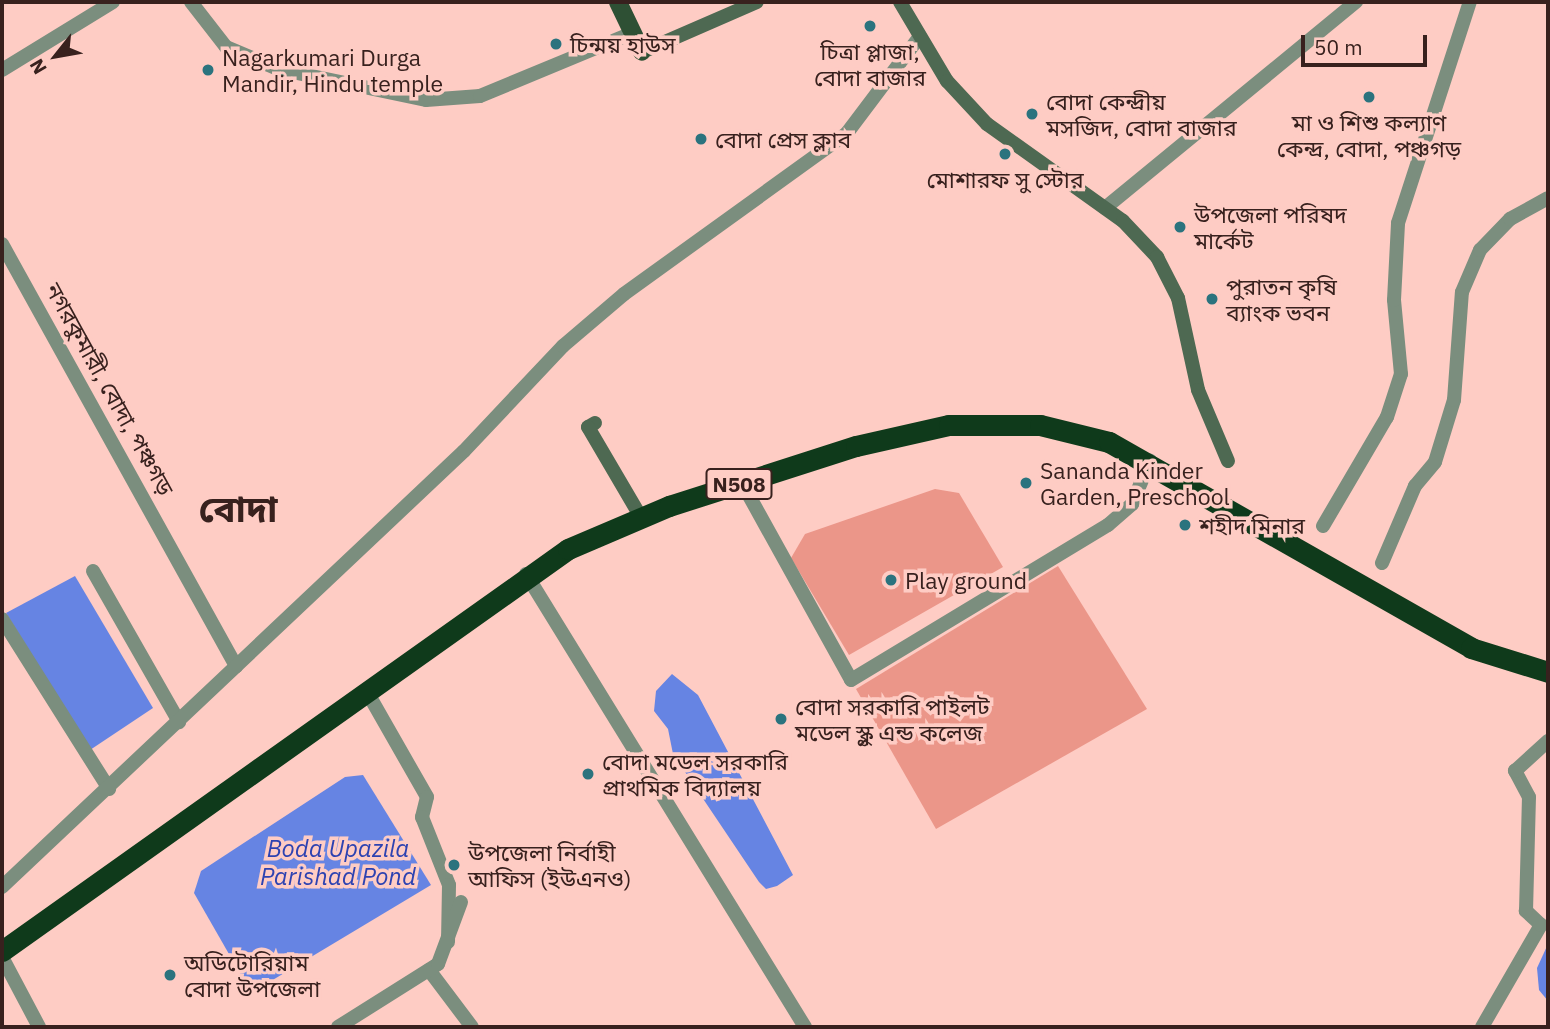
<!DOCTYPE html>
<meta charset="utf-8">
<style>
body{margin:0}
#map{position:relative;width:1550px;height:1029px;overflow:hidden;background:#feccc4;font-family:"IBM Plex Sans","Noto Sans Bengali",sans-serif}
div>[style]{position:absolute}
.green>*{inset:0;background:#eb9689}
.water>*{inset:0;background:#6684e3}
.street>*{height:14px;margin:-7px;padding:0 7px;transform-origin:7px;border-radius:7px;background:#7b8e7e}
.secondary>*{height:14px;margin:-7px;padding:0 7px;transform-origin:7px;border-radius:7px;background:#4e6952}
.primary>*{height:18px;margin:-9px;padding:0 9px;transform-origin:9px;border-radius:9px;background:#2e5034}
.highway>*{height:21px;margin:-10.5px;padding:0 10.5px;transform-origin:10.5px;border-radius:10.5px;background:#0f3a1b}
.dots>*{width:19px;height:19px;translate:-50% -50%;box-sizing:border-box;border:4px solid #feccc4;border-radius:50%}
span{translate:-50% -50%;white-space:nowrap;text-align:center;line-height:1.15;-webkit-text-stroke:7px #feccc4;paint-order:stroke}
.shield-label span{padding:2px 5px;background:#feccc4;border:2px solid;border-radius:5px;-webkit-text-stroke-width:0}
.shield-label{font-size:21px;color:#38211e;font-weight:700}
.poi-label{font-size:23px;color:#38211e}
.left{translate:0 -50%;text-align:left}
.street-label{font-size:23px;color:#38211e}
.water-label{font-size:24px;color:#2d42b1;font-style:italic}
.town-label{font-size:37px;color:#38211e;font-weight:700}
.frame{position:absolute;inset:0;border:4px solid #38211e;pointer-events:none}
.north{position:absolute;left:21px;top:21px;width:70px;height:70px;-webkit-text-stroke:5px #feccc4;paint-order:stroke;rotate:239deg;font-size:19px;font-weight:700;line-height:28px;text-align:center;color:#38211e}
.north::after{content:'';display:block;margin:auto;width:24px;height:32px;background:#38211e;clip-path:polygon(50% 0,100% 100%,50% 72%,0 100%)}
.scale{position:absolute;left:1301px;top:35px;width:126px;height:32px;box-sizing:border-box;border:4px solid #38211e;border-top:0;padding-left:9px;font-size:21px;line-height:24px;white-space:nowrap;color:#38211e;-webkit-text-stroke:5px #feccc4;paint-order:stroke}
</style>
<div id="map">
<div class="green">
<i style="clip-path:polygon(935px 489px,959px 493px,1003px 567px,849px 655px,791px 558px,805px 534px)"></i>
<i style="clip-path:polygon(1058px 566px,1147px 709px,936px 829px,856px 689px)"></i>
</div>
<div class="water">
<i style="clip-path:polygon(75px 576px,153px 708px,90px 750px,6px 613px)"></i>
<i style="clip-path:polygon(672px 674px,698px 695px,793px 875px,777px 886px,766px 889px,759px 882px,673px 754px,668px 729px,654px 711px,656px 691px)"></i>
<i style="clip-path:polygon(363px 775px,431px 885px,261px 987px,241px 975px,194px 893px,201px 871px,345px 777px)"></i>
<i style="clip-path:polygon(1548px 944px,1548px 1001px,1539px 990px,1537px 968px)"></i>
</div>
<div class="street">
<i style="left:191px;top:2px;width:57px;rotate:52.1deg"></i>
<i style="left:226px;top:47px;width:56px;rotate:22.9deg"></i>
<i style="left:278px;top:69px;width:151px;rotate:11.8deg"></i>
<i style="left:426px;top:100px;width:54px;rotate:-4.2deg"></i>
<i style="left:480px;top:96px;width:165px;rotate:-22.5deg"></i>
<i style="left:2px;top:70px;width:130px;rotate:-31.5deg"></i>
<i style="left:1105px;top:208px;width:325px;rotate:-39.4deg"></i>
<i style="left:2px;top:244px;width:483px;rotate:61deg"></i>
<i style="left:742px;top:483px;width:225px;rotate:61deg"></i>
<i style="left:851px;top:680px;width:300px;rotate:-31.1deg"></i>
<i style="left:1108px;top:525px;width:32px;rotate:-41deg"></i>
<i style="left:1132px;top:504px;width:47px;rotate:-67.3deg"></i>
<i style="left:1323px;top:526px;width:126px;rotate:-59.6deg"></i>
<i style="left:1387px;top:417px;width:45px;rotate:-72deg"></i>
<i style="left:1401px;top:374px;width:74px;rotate:-95.4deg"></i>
<i style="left:1394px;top:300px;width:77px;rotate:-87deg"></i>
<i style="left:1398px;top:223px;width:232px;rotate:-72deg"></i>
<i style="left:1382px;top:563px;width:84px;rotate:-66.8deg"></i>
<i style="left:1415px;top:486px;width:31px;rotate:-50deg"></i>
<i style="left:1435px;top:462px;width:65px;rotate:-73deg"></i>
<i style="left:1454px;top:400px;width:108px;rotate:-85.8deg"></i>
<i style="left:1462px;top:292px;width:46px;rotate:-66.8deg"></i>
<i style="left:1480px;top:250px;width:43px;rotate:-45.9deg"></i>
<i style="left:1510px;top:219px;width:43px;rotate:-28.9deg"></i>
<i style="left:93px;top:571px;width:174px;rotate:60.3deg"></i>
<i style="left:526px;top:574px;width:532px;rotate:58.37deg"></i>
<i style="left:2px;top:619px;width:201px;rotate:57.8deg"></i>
<i style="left:366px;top:690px;width:123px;rotate:60.3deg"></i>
<i style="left:427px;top:797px;width:21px;rotate:104deg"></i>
<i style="left:422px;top:817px;width:73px;rotate:68.3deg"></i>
<i style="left:449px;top:885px;width:57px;rotate:91deg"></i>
<i style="left:2px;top:887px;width:635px;rotate:-43.34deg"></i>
<i style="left:464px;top:451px;width:144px;rotate:-46.7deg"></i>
<i style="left:563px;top:346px;width:80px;rotate:-40.4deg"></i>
<i style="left:624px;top:294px;width:275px;rotate:-35.8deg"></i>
<i style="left:847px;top:133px;width:121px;rotate:-53deg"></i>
<i style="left:2px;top:957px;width:79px;rotate:62.1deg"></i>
<i style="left:429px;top:970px;width:71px;rotate:53deg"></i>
<i style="left:338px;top:1027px;width:118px;rotate:-32.2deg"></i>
<i style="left:438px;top:964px;width:66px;rotate:-69.6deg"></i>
<i style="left:1482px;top:1027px;width:118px;rotate:-60deg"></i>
<i style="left:1541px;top:925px;width:21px;rotate:-137deg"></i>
<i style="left:1526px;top:911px;width:114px;rotate:-88.5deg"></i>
<i style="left:1529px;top:797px;width:30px;rotate:-118deg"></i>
<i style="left:1515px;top:771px;width:45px;rotate:-42.3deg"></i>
</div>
<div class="secondary">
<i style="left:900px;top:2px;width:92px;rotate:59.3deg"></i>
<i style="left:947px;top:81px;width:59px;rotate:47.1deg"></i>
<i style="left:987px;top:124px;width:167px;rotate:35.5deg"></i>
<i style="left:1123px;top:221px;width:50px;rotate:46.6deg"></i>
<i style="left:1157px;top:257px;width:46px;rotate:62.9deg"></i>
<i style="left:1178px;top:298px;width:94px;rotate:77.7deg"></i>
<i style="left:1198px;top:390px;width:77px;rotate:67.1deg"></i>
<i style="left:642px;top:52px;width:125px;rotate:-23.5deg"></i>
<i style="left:595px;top:423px;width:8px;rotate:150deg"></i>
<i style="left:588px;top:427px;width:101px;rotate:59.6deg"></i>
</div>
<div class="primary">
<i style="left:618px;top:2px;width:55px;rotate:64.4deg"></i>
</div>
<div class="highway">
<i style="left:2px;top:951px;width:694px;rotate:-35.38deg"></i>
<i style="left:568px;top:549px;width:110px;rotate:-23.1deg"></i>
<i style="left:669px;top:506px;width:196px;rotate:-17.8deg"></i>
<i style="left:856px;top:446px;width:95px;rotate:-12.7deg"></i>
<i style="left:949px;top:425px;width:91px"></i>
<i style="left:1040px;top:425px;width:71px;rotate:13.8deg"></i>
<i style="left:1109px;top:442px;width:417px;rotate:29.6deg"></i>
<i style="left:1471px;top:648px;width:81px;rotate:17.3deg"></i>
</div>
<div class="dots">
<i style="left:870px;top:26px;background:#2b737e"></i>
<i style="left:556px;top:44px;background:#2b737e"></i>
<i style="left:208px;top:70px;background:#2b737e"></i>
<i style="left:1369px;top:97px;background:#2b737e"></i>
<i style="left:1032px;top:114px;background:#2b737e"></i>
<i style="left:701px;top:139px;background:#2b737e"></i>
<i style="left:1005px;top:154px;background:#2b737e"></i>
<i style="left:1180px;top:227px;background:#2b737e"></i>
<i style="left:1212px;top:299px;background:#2b737e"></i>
<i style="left:1026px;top:483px;background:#2b737e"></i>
<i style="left:1185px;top:525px;background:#2b737e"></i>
<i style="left:891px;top:580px;background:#2b737e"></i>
<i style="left:781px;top:719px;background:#2b737e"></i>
<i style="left:588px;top:774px;background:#2b737e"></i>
<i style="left:454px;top:865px;background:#2b737e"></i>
<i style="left:170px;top:975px;background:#2b737e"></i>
</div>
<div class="shield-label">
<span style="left:739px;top:484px">N508</span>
</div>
<div class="poi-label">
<span class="left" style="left:570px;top:44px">চিন্ময় হাউস</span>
<span style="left:870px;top:64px">চিত্রা প্লাজা,<br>বোদা বাজার</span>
<span class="left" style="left:222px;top:70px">Nagarkumari Durga<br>Mandir, Hindu temple</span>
<span class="left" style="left:1046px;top:114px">বোদা কেন্দ্রীয়<br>মসজিদ, বোদা বাজার</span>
<span style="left:1369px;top:135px">মা ও শিশু কল্যাণ<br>কেন্দ্র, বোদা, পঞ্চগড়</span>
<span class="left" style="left:715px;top:139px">বোদা প্রেস ক্লাব</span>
<span style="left:1005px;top:179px">মোশারফ সু স্টোর</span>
<span class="left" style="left:1194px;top:227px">উপজেলা পরিষদ<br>মার্কেট</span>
<span class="left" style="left:1226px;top:299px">পুরাতন কৃষি<br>ব্যাংক ভবন</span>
<span class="left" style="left:1040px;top:483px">Sananda Kinder<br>Garden, Preschool</span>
<span class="left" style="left:1199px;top:525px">শহীদ মিনার</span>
<span class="left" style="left:905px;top:580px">Play ground</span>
<span class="left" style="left:795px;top:719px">বোদা সরকারি পাইলট<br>মডেল স্কুল এন্ড কলেজ</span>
<span class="left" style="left:602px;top:774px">বোদা মডেল সরকারি<br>প্রাথমিক বিদ্যালয়</span>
<span class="left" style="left:468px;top:865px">উপজেলা নির্বাহী<br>আফিস (ইউএনও)</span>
<span class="left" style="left:184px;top:975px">অডিটোরিয়াম<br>বোদা উপজেলা</span>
</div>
<div class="street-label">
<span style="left:110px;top:389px;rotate:61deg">নগরকুমারী, বোদা, পঞ্চগড়</span>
</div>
<div class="water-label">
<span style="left:338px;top:863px">Boda Upazila<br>Parishad Pond</span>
</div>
<div class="town-label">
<span style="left:238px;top:508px">বোদা</span>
</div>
<div class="frame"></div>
<div class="north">N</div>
<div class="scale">50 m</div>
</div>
